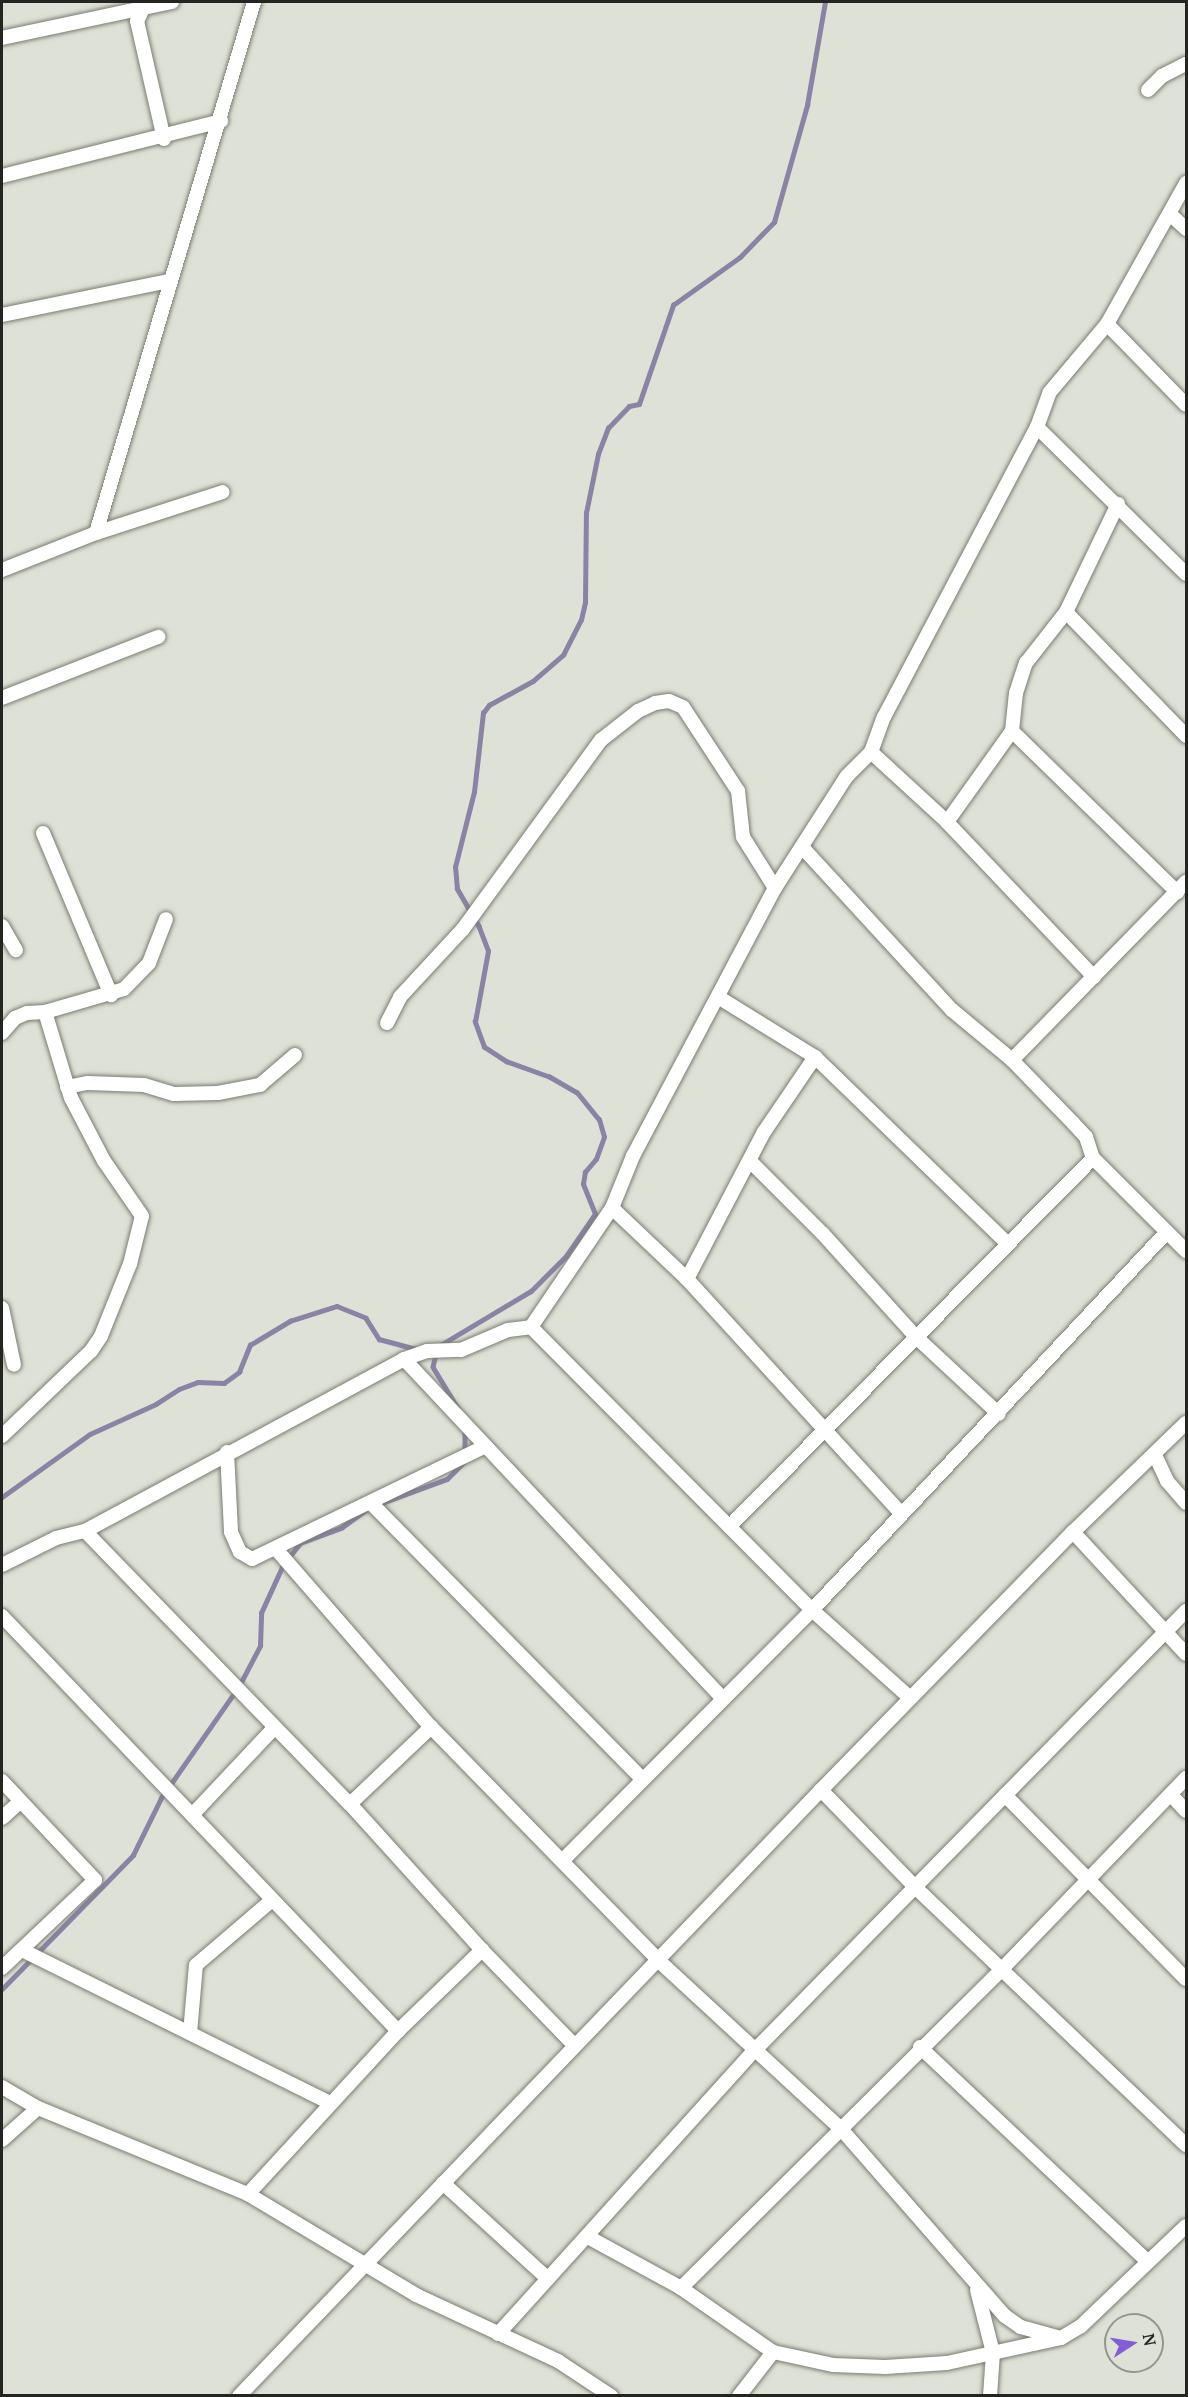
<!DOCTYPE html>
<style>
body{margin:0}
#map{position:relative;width:1188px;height:2397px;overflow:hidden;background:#dee2d6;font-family:"PT Serif",serif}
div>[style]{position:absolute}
.stream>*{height:4.5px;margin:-2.25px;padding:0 2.25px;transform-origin:2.25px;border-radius:2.25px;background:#8a83a5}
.roads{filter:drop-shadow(0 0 2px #797c71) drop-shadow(0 0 2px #797c71)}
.minor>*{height:14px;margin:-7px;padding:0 7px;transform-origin:7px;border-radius:7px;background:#fff}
span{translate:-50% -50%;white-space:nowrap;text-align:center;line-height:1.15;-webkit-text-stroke:6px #dee2d6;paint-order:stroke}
.frame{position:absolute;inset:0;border:3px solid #242521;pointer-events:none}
.north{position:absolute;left:1104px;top:2313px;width:60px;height:60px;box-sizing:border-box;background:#dee2d6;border:2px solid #94968e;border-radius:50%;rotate:78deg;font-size:16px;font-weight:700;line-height:24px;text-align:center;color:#242521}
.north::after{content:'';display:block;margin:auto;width:21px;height:27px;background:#835dd7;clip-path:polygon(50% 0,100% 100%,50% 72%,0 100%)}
</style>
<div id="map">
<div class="stream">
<i style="left:439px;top:1346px;width:107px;rotate:-30.9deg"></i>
<i style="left:531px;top:1291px;width:49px;rotate:-45deg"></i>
<i style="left:566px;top:1256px;width:51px;rotate:-55.4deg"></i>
<i style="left:595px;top:1214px;width:32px;rotate:-112deg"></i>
<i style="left:583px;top:1184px;width:12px;rotate:-81deg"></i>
<i style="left:585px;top:1172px;width:17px;rotate:-50deg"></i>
<i style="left:596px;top:1159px;width:23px;rotate:-70deg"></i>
<i style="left:604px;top:1137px;width:18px;rotate:-106deg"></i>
<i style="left:599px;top:1120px;width:35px;rotate:-129deg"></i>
<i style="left:577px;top:1093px;width:32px;rotate:-150deg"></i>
<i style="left:549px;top:1077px;width:45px;rotate:-160.3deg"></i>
<i style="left:507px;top:1062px;width:27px;rotate:-147deg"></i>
<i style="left:484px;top:1047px;width:27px;rotate:-110deg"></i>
<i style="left:475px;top:1022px;width:72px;rotate:-79.6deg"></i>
<i style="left:488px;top:951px;width:26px;rotate:-111deg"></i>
<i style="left:479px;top:927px;width:44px;rotate:-120.1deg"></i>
<i style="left:457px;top:889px;width:22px;rotate:-95deg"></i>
<i style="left:455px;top:867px;width:77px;rotate:-75.8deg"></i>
<i style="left:474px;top:792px;width:80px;rotate:-83.5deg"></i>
<i style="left:483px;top:713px;width:10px;rotate:-53deg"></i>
<i style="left:489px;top:705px;width:50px;rotate:-28.6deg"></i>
<i style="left:533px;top:681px;width:40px;rotate:-41deg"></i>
<i style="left:563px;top:655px;width:39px;rotate:-63deg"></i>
<i style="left:581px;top:620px;width:18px;rotate:-77deg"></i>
<i style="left:585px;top:602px;width:89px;rotate:-89.4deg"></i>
<i style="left:586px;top:513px;width:60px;rotate:-78.5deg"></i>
<i style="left:598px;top:454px;width:28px;rotate:-69deg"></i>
<i style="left:608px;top:428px;width:30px;rotate:-46deg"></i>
<i style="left:629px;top:406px;width:10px;rotate:-11deg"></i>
<i style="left:639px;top:404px;width:105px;rotate:-71deg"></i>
<i style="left:673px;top:305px;width:82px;rotate:-35.6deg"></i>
<i style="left:740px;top:257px;width:49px;rotate:-45.8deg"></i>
<i style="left:774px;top:222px;width:122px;rotate:-74.2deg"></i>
<i style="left:807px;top:105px;width:105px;rotate:-80.1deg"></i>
<i style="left:436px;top:1354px;width:13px;rotate:103deg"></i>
<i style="left:433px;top:1367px;width:50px;rotate:58.8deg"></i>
<i style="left:465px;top:1429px;width:25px;rotate:90deg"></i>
<i style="left:2px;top:1497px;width:108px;rotate:-35.6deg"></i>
<i style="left:90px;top:1434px;width:72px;rotate:-24.4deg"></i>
<i style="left:156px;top:1404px;width:27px;rotate:-33deg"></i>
<i style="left:179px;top:1389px;width:20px;rotate:-20deg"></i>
<i style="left:198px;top:1382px;width:26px;rotate:2deg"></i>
<i style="left:224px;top:1383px;width:19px;rotate:-36deg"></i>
<i style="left:239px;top:1372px;width:29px;rotate:-68deg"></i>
<i style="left:250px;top:1345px;width:47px;rotate:-31deg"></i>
<i style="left:290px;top:1321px;width:49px;rotate:-17.7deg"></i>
<i style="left:337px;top:1306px;width:31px;rotate:22deg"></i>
<i style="left:366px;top:1318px;width:25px;rotate:58deg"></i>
<i style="left:379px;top:1339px;width:39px;rotate:15deg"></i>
<i style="left:382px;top:1503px;width:69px;rotate:-20.3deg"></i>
<i style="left:447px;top:1479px;width:24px;rotate:-45deg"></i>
<i style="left:2px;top:1989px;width:187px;rotate:-45.6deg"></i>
<i style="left:133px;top:1855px;width:64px;rotate:-63.8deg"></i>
<i style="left:161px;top:1798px;width:136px;rotate:-55.1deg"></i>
<i style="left:239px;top:1686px;width:45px;rotate:-62.3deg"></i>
<i style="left:260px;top:1646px;width:33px;rotate:-88deg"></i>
<i style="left:261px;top:1613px;width:53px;rotate:-65.4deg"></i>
<i style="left:283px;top:1565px;width:28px;rotate:-52deg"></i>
<i style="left:300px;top:1543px;width:44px;rotate:-20.1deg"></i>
<i style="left:341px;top:1528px;width:29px;rotate:-36deg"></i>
</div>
<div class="roads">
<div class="minor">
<i style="left:146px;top:2px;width:21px;rotate:115deg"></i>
<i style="left:137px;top:21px;width:121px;rotate:77.1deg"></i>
<i style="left:2px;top:38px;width:174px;rotate:-12deg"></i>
<i style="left:1148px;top:90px;width:20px;rotate:-45deg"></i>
<i style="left:1162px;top:76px;width:27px;rotate:-27deg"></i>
<i style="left:2px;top:176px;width:226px;rotate:-14.1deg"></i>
<i style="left:1170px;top:214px;width:22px;rotate:43deg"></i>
<i style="left:2px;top:315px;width:170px;rotate:-11.5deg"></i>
<i style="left:1107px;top:324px;width:113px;rotate:45.7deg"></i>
<i style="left:1037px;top:427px;width:209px;rotate:44.6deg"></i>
<i style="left:96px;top:533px;width:554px;rotate:-73.43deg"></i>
<i style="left:2px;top:570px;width:101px;rotate:-21.5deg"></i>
<i style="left:96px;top:533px;width:133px;rotate:-17.9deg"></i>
<i style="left:1066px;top:612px;width:173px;rotate:45.9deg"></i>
<i style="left:2px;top:698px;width:168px;rotate:-21.4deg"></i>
<i style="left:1012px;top:731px;width:231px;rotate:44.3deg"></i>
<i style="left:871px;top:752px;width:103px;rotate:42.6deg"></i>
<i style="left:43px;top:833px;width:176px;rotate:67.2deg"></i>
<i style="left:802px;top:847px;width:222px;rotate:47.4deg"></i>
<i style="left:952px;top:1010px;width:78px;rotate:39.8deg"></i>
<i style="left:1012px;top:1060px;width:88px;rotate:45.9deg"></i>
<i style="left:1073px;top:1123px;width:19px;rotate:47deg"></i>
<i style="left:1086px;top:1137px;width:22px;rotate:72deg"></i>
<i style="left:1093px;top:1158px;width:132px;rotate:45deg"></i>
<i style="left:2px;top:926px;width:28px;rotate:60deg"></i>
<i style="left:1094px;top:977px;width:214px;rotate:-133.5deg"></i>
<i style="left:947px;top:822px;width:112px;rotate:-54.5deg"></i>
<i style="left:1012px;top:731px;width:38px;rotate:-84deg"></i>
<i style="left:1016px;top:693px;width:32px;rotate:-72deg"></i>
<i style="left:1026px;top:663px;width:65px;rotate:-51.9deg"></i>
<i style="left:1066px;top:612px;width:120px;rotate:-64.3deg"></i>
<i style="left:718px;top:997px;width:114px;rotate:31.7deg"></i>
<i style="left:815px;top:1057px;width:269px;rotate:44.1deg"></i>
<i style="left:387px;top:1023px;width:29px;rotate:-63deg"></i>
<i style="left:400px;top:997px;width:93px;rotate:-47.2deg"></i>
<i style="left:463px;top:929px;width:234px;rotate:-53.9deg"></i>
<i style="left:601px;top:740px;width:47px;rotate:-38.1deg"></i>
<i style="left:638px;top:711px;width:19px;rotate:-25deg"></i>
<i style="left:655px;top:703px;width:14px;rotate:-8deg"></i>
<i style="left:669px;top:701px;width:15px;rotate:23deg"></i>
<i style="left:683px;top:707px;width:100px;rotate:56.8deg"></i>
<i style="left:738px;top:791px;width:46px;rotate:83.8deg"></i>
<i style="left:743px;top:837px;width:60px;rotate:57.9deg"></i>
<i style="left:2px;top:1033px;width:20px;rotate:-49deg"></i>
<i style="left:15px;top:1018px;width:13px;rotate:-23deg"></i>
<i style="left:27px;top:1013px;width:18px;rotate:-3deg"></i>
<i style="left:45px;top:1012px;width:82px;rotate:-16.2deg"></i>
<i style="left:124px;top:989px;width:36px;rotate:-46deg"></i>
<i style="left:149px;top:963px;width:47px;rotate:-68.9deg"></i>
<i style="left:1012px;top:1060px;width:249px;rotate:-45.7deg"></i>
<i style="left:67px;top:1087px;width:21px;rotate:-11deg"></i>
<i style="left:88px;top:1083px;width:56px;rotate:2deg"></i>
<i style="left:144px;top:1085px;width:31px;rotate:17deg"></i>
<i style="left:174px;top:1094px;width:44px;rotate:-1.3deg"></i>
<i style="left:218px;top:1093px;width:43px;rotate:-10.8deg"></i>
<i style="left:260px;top:1085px;width:46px;rotate:-40.6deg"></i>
<i style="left:750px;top:1161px;width:103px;rotate:45deg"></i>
<i style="left:823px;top:1234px;width:139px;rotate:47.9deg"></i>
<i style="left:916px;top:1337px;width:113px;rotate:42.9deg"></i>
<i style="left:612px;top:1208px;width:103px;rotate:43.4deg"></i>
<i style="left:687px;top:1279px;width:317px;rotate:47.6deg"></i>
<i style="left:687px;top:1279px;width:166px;rotate:-62.4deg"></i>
<i style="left:764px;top:1132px;width:91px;rotate:-55.8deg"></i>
<i style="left:2px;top:1308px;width:58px;rotate:78.1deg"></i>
<i style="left:531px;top:1327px;width:399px;rotate:45.2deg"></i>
<i style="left:812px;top:1610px;width:132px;rotate:41.9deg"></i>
<i style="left:404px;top:1359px;width:466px;rotate:46.8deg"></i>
<i style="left:2px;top:1436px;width:123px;rotate:-43.7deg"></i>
<i style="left:91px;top:1351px;width:18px;rotate:-56deg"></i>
<i style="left:101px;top:1336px;width:78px;rotate:-68.1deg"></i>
<i style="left:130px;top:1264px;width:49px;rotate:-76deg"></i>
<i style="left:142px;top:1216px;width:67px;rotate:-124.6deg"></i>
<i style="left:104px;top:1161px;width:71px;rotate:-117.6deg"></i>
<i style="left:71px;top:1098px;width:90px;rotate:-106.8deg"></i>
<i style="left:227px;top:1452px;width:80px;rotate:87.1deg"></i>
<i style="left:231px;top:1532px;width:22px;rotate:66deg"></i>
<i style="left:240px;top:1552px;width:14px;rotate:30deg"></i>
<i style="left:252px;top:1559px;width:258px;rotate:-25.8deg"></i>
<i style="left:1155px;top:1455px;width:29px;rotate:65deg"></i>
<i style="left:1167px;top:1481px;width:29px;rotate:49deg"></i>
<i style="left:371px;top:1503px;width:387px;rotate:45.5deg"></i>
<i style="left:729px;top:1527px;width:518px;rotate:-45.39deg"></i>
<i style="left:85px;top:1531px;width:380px;rotate:45.9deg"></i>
<i style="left:350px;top:1804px;width:197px;rotate:47.9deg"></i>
<i style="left:1073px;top:1532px;width:166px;rotate:47.2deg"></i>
<i style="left:276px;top:1549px;width:236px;rotate:49deg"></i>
<i style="left:431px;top:1727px;width:327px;rotate:45.7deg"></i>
<i style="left:659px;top:1961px;width:249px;rotate:42.7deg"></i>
<i style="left:842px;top:2130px;width:247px;rotate:48.8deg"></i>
<i style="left:1005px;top:2316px;width:19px;rotate:35deg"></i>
<i style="left:1021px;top:2327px;width:41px;rotate:15.4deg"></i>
<i style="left:2px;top:1565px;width:60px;rotate:-26.6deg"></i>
<i style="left:56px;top:1538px;width:30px;rotate:-14deg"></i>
<i style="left:85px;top:1531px;width:362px;rotate:-28.3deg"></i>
<i style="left:404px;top:1359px;width:24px;rotate:-19deg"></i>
<i style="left:427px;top:1351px;width:34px;rotate:-2deg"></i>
<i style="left:461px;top:1350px;width:51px;rotate:-23.1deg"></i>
<i style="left:508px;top:1330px;width:23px;rotate:-7deg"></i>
<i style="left:531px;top:1327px;width:144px;rotate:-55.8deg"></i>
<i style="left:612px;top:1208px;width:56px;rotate:-68deg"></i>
<i style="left:633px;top:1156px;width:303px;rotate:-62.1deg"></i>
<i style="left:775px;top:888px;width:133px;rotate:-57.3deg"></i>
<i style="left:847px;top:776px;width:34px;rotate:-45deg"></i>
<i style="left:871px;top:752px;width:37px;rotate:-70deg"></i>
<i style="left:884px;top:717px;width:328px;rotate:-62.2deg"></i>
<i style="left:1037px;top:427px;width:37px;rotate:-70deg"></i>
<i style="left:1050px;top:392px;width:89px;rotate:-50deg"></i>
<i style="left:1107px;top:324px;width:162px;rotate:-60.7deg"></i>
<i style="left:2px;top:1616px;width:574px;rotate:46.34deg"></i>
<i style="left:2px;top:1781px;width:136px;rotate:46.8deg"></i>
<i style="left:95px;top:1880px;width:128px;rotate:136.6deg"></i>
<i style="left:821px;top:1790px;width:135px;rotate:45.9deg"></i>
<i style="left:915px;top:1887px;width:374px;rotate:43.6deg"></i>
<i style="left:1005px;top:1795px;width:258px;rotate:45.5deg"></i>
<i style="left:1171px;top:1795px;width:22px;rotate:47deg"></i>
<i style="left:350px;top:1804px;width:112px;rotate:-43.5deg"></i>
<i style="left:193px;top:1814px;width:118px;rotate:-46.7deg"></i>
<i style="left:2px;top:1818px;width:25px;rotate:-42deg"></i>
<i style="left:563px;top:1860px;width:353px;rotate:-45.1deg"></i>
<i style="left:812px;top:1610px;width:516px;rotate:-46.81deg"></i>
<i style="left:22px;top:1950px;width:344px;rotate:26.4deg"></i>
<i style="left:190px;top:2033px;width:68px;rotate:-85deg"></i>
<i style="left:196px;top:1965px;width:99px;rotate:-40.5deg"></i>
<i style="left:920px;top:2047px;width:313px;rotate:43.3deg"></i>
<i style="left:2px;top:2087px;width:42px;rotate:30.3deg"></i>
<i style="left:38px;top:2108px;width:227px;rotate:22.3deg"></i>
<i style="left:248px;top:2194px;width:196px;rotate:31deg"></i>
<i style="left:416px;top:2295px;width:157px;rotate:24.9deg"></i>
<i style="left:558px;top:2361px;width:64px;rotate:33.4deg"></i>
<i style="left:2px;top:2140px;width:48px;rotate:-41.6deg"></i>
<i style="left:443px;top:2183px;width:141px;rotate:42.4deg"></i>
<i style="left:248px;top:2194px;width:222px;rotate:-47.4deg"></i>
<i style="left:398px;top:2031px;width:117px;rotate:-44deg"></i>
<i style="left:482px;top:1950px;width:132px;rotate:45.9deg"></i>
<i style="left:588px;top:2237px;width:106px;rotate:28.7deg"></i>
<i style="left:681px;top:2288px;width:112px;rotate:34.8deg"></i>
<i style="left:773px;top:2352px;width:61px;rotate:12.2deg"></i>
<i style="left:833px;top:2365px;width:52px;rotate:2.2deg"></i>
<i style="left:885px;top:2367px;width:62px;rotate:-3.7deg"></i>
<i style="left:947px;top:2363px;width:117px;rotate:-12.4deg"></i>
<i style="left:1061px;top:2338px;width:23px;rotate:-31deg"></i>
<i style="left:1081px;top:2326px;width:145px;rotate:-43.6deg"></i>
<i style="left:681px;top:2288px;width:454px;rotate:-44.8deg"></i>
<i style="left:1003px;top:1968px;width:264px;rotate:-46.1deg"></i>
<i style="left:977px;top:2290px;width:65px;rotate:75.7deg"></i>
<i style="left:993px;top:2353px;width:43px;rotate:94deg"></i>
<i style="left:498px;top:2334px;width:382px;rotate:-47.9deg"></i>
<i style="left:754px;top:2051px;width:617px;rotate:-45.53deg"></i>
<i style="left:239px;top:2396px;width:840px;rotate:-46.16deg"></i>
<i style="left:821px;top:1790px;width:361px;rotate:-45.7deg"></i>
<i style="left:1073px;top:1532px;width:157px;rotate:-44deg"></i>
<i style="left:739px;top:2396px;width:56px;rotate:-52.3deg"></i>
</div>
</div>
<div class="frame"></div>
<div class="north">N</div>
</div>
